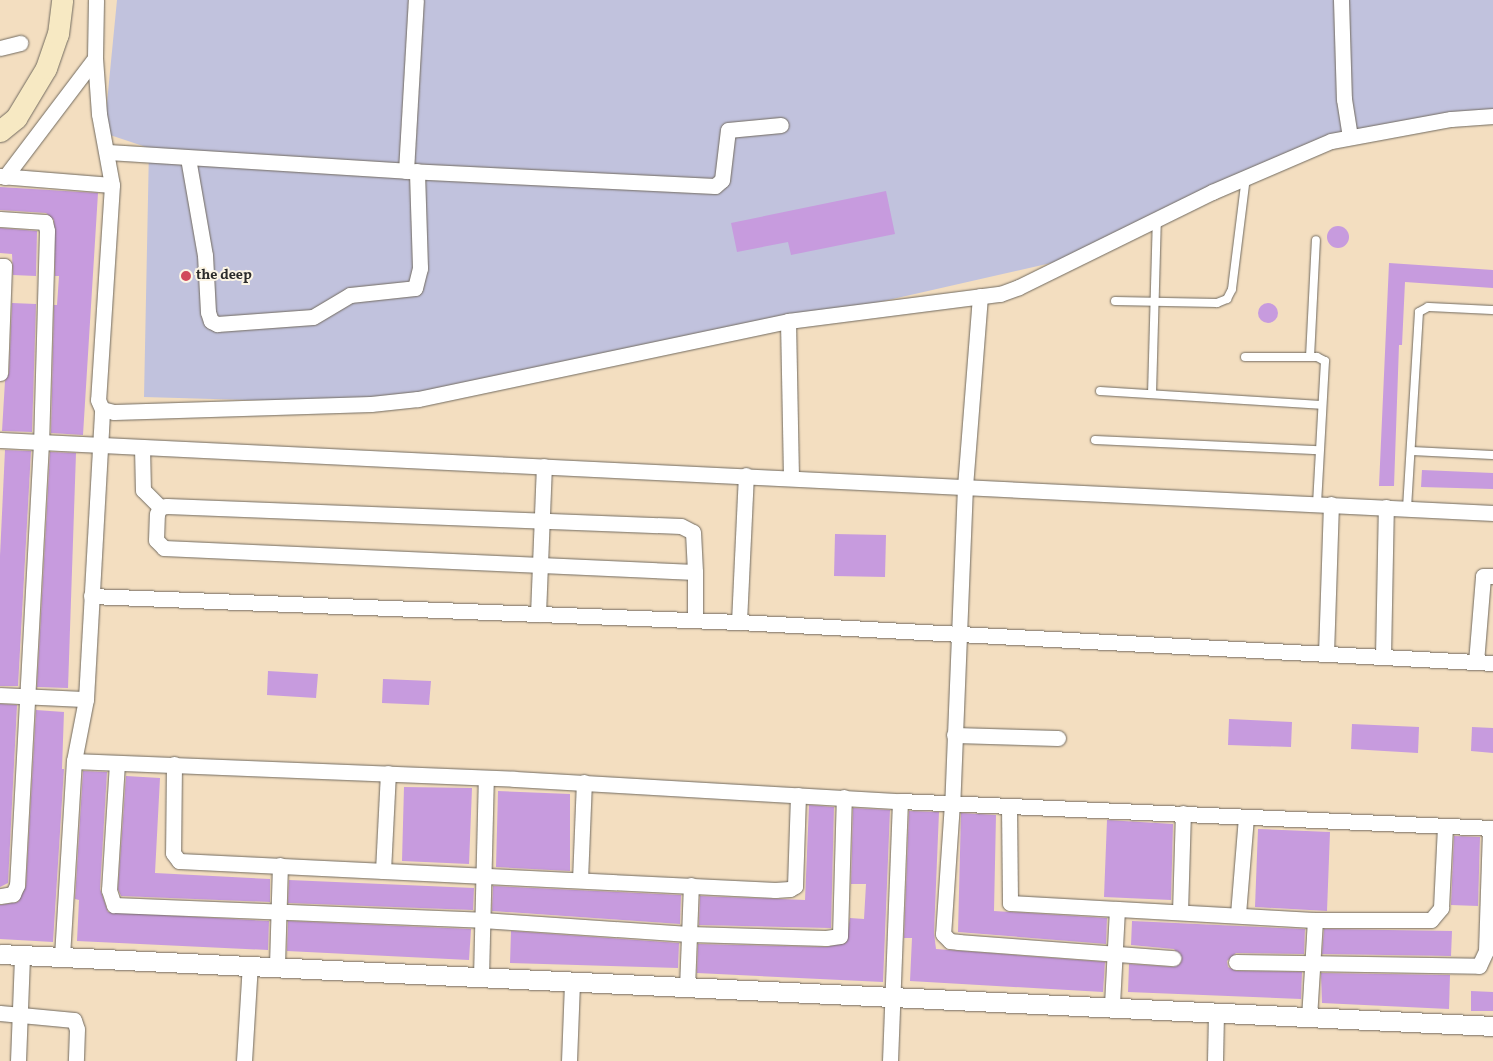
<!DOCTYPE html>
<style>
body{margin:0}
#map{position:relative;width:1493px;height:1061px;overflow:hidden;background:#f3dec0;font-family:Vollkorn,serif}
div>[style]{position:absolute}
.industrial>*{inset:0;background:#c1c2dd}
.building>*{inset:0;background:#c79bde}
.round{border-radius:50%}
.roads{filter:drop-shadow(0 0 1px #716a5f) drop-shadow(0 0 1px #716a5f)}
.service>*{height:8px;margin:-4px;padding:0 4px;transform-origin:4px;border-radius:4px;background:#fff}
.minor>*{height:15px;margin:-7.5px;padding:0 7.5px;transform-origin:7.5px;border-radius:7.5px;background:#fff}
.tertiary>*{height:19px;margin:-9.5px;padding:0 9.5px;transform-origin:9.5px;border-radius:9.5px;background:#fff}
.secondary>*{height:21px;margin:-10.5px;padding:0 10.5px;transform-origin:10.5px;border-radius:10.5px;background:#f7e9c3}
.dots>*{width:14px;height:14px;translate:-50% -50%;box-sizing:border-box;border:2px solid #fcf5e5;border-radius:50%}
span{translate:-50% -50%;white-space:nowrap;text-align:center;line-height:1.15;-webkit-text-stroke:4px #fcf5e5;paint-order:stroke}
.poi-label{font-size:14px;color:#2b2b2b;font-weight:700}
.left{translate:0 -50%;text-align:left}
</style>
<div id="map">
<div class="industrial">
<i style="clip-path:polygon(117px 0,1493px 0,1493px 118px,1325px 146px,1082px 256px,427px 405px,144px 397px,149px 148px,104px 133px)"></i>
</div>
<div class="building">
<i style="clip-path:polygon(0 187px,98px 193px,83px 435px,51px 433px,54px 305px,57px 305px,59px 276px,55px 276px,54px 220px,46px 213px,0 210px)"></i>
<i style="clip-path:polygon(886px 191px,895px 234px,791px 255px,788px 242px,737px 252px,731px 223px)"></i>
<i class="round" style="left:1327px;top:226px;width:22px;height:22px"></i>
<i style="clip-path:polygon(0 228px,37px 231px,36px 276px,13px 275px,12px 254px,0 253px)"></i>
<i style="clip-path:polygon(1389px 263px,1493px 270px,1493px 288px,1405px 282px,1402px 345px,1399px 345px,1394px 486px,1379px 486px)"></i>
<i class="round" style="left:1258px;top:303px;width:20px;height:20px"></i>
<i style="clip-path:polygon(12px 303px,36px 304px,32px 432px,2px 431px,5px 381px,9px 373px)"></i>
<i style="clip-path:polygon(5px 450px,31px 451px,18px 686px,0 686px,0 556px)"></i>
<i style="clip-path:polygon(50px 452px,76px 453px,68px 688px,37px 687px)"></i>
<i style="clip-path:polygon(1422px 470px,1493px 473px,1493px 489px,1421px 487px)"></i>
<i style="clip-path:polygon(835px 534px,886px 535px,885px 577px,834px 576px)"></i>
<i style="clip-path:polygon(268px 671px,318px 674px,316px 698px,267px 695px)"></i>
<i style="clip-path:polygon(383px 679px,431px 681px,429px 705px,382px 703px)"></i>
<i style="clip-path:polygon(0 704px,17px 705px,8px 883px,0 887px)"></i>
<i style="clip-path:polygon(36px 710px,64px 712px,62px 769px,64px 769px,53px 942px,0 939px,0 905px,18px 902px,26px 886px)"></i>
<i style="clip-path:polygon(1229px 719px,1292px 722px,1291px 747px,1228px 745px)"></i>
<i style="clip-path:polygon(1352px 724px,1419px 727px,1418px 753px,1351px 749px)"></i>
<i style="clip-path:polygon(1472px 727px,1493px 728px,1493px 753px,1471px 751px)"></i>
<i style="clip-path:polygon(83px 771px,107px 772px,100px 889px,108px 912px,269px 921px,268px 950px,77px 941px,79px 900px,75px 899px)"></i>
<i style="clip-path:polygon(126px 776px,160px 778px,155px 873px,270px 879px,270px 902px,121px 896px,118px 889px)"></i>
<i style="clip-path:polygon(404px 787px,472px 788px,469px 864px,402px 861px)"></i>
<i style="clip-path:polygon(498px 791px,570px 794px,570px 871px,496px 867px)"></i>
<i style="clip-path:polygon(809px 805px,834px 807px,831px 928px,699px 925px,700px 896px,805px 900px)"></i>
<i style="clip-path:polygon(853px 808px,890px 810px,883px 982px,697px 973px,698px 944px,826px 947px,846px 943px,850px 918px,864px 919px,866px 884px,851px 884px)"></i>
<i style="clip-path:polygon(909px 811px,939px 812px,934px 933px,936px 949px,1105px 962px,1103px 992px,910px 981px,912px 938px,904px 938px)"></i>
<i style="clip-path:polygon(961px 813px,996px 815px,994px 911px,1107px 918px,1106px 944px,958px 932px)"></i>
<i style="clip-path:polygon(1107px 820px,1173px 824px,1171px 900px,1104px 897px)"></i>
<i style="clip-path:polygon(1258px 829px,1330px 832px,1327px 911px,1255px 907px)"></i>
<i style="clip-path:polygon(1454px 836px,1480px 837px,1478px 906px,1451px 905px)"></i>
<i style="clip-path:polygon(289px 880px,474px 888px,473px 910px,288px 903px)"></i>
<i style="clip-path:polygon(493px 886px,681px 895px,680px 924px,492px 911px)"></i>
<i style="clip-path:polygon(288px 921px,471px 929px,469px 960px,287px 951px)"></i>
<i style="clip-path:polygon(1132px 921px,1305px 929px,1304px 954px,1236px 953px,1227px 961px,1228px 967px,1236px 971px,1302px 972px,1301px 999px,1128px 992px,1129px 964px,1173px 967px,1180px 964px,1182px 958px,1174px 949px,1131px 945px)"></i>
<i style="clip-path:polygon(1324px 929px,1452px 931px,1451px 956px,1322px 954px)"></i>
<i style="clip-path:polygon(511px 931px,679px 943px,678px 968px,510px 963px)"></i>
<i style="clip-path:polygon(1321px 973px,1450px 975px,1449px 1009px,1322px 1003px)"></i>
<i style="clip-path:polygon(1471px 991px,1493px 992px,1493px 1011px,1471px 1011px)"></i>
</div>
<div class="roads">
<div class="service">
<i style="left:1115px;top:301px;width:102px;rotate:1.1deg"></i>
<i style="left:1217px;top:303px;width:11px;rotate:-22deg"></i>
<i style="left:1227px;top:299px;width:11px;rotate:-63deg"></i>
<i style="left:1232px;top:289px;width:113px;rotate:-82.9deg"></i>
<i style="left:1245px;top:357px;width:72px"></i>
<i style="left:1317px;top:357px;width:9px;rotate:27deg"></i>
<i style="left:1325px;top:361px;width:143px;rotate:93.2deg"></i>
<i style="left:1310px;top:357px;width:117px;rotate:-87.1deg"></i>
<i style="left:1100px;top:391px;width:221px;rotate:3.6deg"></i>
<i style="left:1152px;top:394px;width:175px;rotate:-88.4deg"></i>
<i style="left:1095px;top:440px;width:224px;rotate:2.6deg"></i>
<i style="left:1411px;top:451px;width:82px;rotate:2.8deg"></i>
<i style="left:1407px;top:508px;width:196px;rotate:-86.5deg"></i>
<i style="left:1419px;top:312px;width:10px;rotate:-29deg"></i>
<i style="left:1428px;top:307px;width:65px;rotate:2.6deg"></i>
</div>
<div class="minor">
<i style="left:96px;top:0;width:58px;rotate:91deg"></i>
<i style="left:95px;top:58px;width:56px;rotate:85.9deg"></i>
<i style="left:99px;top:114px;width:72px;rotate:79.6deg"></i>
<i style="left:112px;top:185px;width:215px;rotate:93.7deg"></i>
<i style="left:98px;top:400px;width:10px;rotate:66deg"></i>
<i style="left:102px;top:409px;width:12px;rotate:14deg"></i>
<i style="left:114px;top:412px;width:257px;rotate:-1.8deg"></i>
<i style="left:371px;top:404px;width:47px;rotate:-6.1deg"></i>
<i style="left:418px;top:399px;width:378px;rotate:-11.9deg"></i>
<i style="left:788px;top:321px;width:214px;rotate:-7.3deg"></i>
<i style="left:1000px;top:294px;width:20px;rotate:-20deg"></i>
<i style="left:1019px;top:287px;width:215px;rotate:-26.2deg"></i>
<i style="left:1212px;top:192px;width:129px;rotate:-23.2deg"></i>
<i style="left:1331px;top:141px;width:122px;rotate:-10.4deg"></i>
<i style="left:1451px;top:119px;width:42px;rotate:-4.1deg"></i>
<i style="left:1341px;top:0;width:99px;rotate:88.3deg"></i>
<i style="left:1344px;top:99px;width:37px;rotate:81deg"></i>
<i style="left:0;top:48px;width:21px;rotate:-14deg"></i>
<i style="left:108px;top:152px;width:299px;rotate:3.6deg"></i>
<i style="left:406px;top:171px;width:171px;rotate:-86.7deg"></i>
<i style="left:188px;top:158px;width:98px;rotate:80.1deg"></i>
<i style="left:205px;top:255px;width:57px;rotate:87deg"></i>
<i style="left:208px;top:312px;width:9px;rotate:72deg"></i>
<i style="left:211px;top:321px;width:7px;rotate:27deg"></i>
<i style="left:217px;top:324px;width:96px;rotate:-4.2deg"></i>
<i style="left:313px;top:317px;width:43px;rotate:-30.7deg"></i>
<i style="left:350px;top:295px;width:65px;rotate:-6.1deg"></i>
<i style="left:415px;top:288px;width:21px;rotate:-76deg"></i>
<i style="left:420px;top:268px;width:97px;rotate:-91.8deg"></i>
<i style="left:408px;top:171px;width:307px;rotate:2.8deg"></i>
<i style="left:715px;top:186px;width:9px;rotate:-41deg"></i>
<i style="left:722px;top:180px;width:50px;rotate:-83.2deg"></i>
<i style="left:728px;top:130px;width:53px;rotate:-5.4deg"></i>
<i style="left:0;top:176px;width:112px;rotate:4.6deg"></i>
<i style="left:5px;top:177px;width:149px;rotate:-52.9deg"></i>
<i style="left:0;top:219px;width:45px;rotate:3.8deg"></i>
<i style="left:45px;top:222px;width:9px;rotate:77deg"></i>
<i style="left:47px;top:231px;width:212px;rotate:91.6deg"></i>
<i style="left:41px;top:443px;width:443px;rotate:93.1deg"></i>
<i style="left:17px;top:885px;width:10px;rotate:114deg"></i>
<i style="left:13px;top:894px;width:13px;rotate:171deg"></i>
<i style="left:0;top:266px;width:4px"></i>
<i style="left:4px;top:266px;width:107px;rotate:92.1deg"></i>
<i style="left:980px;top:296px;width:191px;rotate:94.5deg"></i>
<i style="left:965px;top:486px;width:317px;rotate:92.3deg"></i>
<i style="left:952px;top:803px;width:131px;rotate:93.9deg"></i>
<i style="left:943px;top:934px;width:10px;rotate:45deg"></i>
<i style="left:950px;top:941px;width:9px;rotate:6deg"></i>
<i style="left:959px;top:942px;width:215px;rotate:4.3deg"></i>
<i style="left:788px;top:321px;width:156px;rotate:88.9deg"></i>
<i style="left:0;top:440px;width:1495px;rotate:2.8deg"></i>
<i style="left:142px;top:447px;width:43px;rotate:88.7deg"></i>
<i style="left:143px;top:490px;width:24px;rotate:45deg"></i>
<i style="left:695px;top:572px;width:532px;rotate:-177.41deg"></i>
<i style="left:164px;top:548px;width:11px;rotate:-135deg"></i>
<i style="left:156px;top:540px;width:26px;rotate:-88deg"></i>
<i style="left:157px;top:514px;width:8px;rotate:-67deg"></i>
<i style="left:160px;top:507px;width:7px;rotate:-8deg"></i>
<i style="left:167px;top:506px;width:514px;rotate:2.23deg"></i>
<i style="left:681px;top:526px;width:13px;rotate:27deg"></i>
<i style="left:693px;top:532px;width:40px;rotate:87.1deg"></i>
<i style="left:695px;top:572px;width:48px;rotate:90deg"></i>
<i style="left:91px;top:596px;width:649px;rotate:2.3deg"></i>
<i style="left:739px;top:622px;width:147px;rotate:-87.3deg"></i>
<i style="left:538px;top:614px;width:148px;rotate:-87.7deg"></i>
<i style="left:739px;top:622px;width:755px;rotate:3.11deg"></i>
<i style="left:1326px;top:654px;width:150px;rotate:-88.1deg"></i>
<i style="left:1383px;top:657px;width:150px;rotate:-88.9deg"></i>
<i style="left:1476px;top:662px;width:86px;rotate:-85.3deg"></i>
<i style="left:1483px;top:576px;width:10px"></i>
<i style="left:0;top:695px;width:86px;rotate:2.7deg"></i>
<i style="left:954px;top:735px;width:104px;rotate:1.7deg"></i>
<i style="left:74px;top:761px;width:440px;rotate:2.3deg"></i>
<i style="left:514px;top:779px;width:387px;rotate:3.3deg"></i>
<i style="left:900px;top:801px;width:594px;rotate:2.61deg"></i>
<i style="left:117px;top:763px;width:127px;rotate:93.6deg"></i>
<i style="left:109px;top:890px;width:16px;rotate:72deg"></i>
<i style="left:114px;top:905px;width:368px;rotate:2.3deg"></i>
<i style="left:482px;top:920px;width:207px;rotate:3.9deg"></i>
<i style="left:689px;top:934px;width:137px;rotate:1.7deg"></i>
<i style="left:826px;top:938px;width:14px;rotate:-8deg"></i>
<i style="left:840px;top:936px;width:139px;rotate:-88.4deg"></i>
<i style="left:174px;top:764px;width:89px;rotate:90.6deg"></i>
<i style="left:173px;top:853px;width:10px;rotate:53deg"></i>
<i style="left:179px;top:861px;width:597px;rotate:2.79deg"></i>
<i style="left:775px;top:890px;width:15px;rotate:-4deg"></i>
<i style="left:790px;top:889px;width:6px;rotate:-31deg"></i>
<i style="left:795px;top:886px;width:91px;rotate:-88.1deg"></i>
<i style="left:1009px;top:806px;width:97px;rotate:89.4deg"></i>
<i style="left:1010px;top:903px;width:107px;rotate:3.2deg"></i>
<i style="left:1117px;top:909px;width:97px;rotate:93deg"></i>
<i style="left:383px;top:871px;width:98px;rotate:-87.1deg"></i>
<i style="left:580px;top:880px;width:98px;rotate:-87.7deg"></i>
<i style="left:1117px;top:909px;width:198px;rotate:3.2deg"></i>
<i style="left:1315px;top:920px;width:98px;rotate:93.5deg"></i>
<i style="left:1180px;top:912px;width:99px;rotate:-88.3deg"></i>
<i style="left:1238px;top:914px;width:97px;rotate:-85.3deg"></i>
<i style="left:1315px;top:920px;width:116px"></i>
<i style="left:1431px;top:920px;width:16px;rotate:-50deg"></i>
<i style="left:1441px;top:908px;width:82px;rotate:-87.2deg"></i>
<i style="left:62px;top:956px;width:195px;rotate:-86.5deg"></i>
<i style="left:74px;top:761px;width:63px;rotate:-79deg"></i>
<i style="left:86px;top:699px;width:290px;rotate:-86.8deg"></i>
<i style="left:1236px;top:962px;width:243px;rotate:0.9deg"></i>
<i style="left:1479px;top:966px;width:17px;rotate:-65deg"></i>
<i style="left:1486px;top:951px;width:123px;rotate:-88.1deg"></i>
<i style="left:277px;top:965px;width:100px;rotate:-88.3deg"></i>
<i style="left:481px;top:977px;width:199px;rotate:-88.6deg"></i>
<i style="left:687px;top:988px;width:103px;rotate:-87.8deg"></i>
<i style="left:0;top:1013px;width:74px;rotate:5.4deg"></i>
<i style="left:74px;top:1020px;width:9px;rotate:72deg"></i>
<i style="left:77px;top:1029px;width:32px;rotate:92deg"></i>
<i style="left:18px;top:1061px;width:106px;rotate:-87.8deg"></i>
<i style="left:244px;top:1061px;width:97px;rotate:-86.5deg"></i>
<i style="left:569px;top:1061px;width:79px;rotate:-87.8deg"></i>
<i style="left:890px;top:1061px;width:260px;rotate:-87.8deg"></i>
<i style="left:1215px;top:1061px;width:46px;rotate:-88.8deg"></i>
</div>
<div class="tertiary">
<i style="left:0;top:954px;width:1495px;rotate:2.76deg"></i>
</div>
<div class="secondary">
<i style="left:0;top:131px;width:21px;rotate:-39deg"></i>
<i style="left:16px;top:118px;width:58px;rotate:-59deg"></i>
<i style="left:46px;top:68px;width:36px;rotate:-71deg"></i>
<i style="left:58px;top:34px;width:34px;rotate:-83deg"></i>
</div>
</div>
<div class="dots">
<i style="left:186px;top:276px;background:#d1495b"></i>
</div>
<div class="poi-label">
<span class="left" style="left:196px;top:276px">the deep</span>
</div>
</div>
